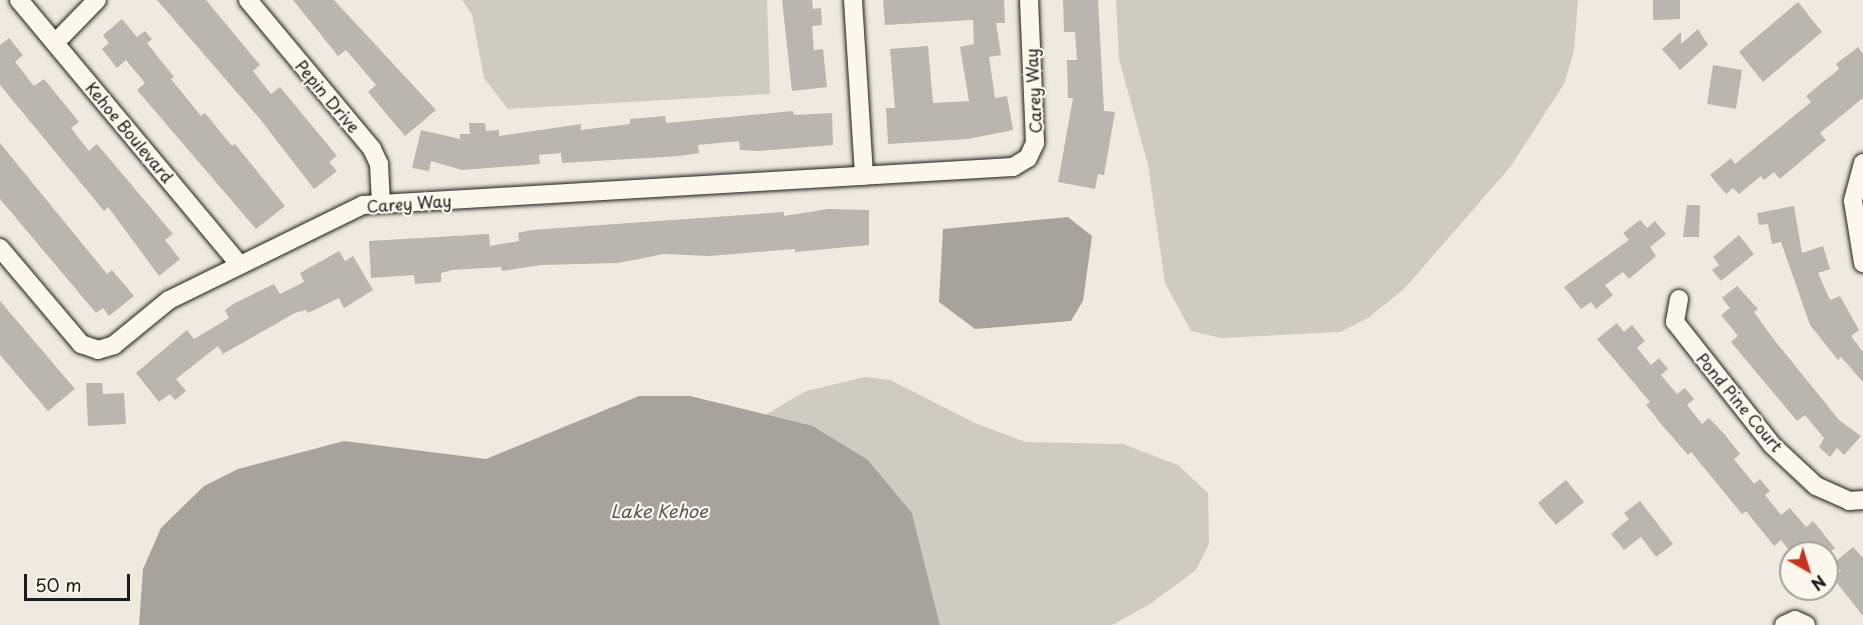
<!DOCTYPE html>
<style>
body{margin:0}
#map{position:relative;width:1863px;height:625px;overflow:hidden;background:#eeeadf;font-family:"Playpen Sans",sans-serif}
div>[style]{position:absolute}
.green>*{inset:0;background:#ceccc2}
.water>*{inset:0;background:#a6a39d}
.building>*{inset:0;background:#b9b6af}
.roads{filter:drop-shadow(0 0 2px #1c1c1c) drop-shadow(0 0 2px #1c1c1c)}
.minor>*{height:18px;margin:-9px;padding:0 9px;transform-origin:9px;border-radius:9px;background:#fbf7ec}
span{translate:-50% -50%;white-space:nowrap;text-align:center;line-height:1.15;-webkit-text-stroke:4.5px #fbf7ec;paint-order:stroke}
.street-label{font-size:16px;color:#1c1c1c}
.water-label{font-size:18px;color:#5a5956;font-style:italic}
.north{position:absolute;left:1779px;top:541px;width:60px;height:60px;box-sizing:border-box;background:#fbf7ec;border:2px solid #a29f99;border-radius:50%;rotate:141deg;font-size:16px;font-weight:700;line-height:24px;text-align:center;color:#1c1c1c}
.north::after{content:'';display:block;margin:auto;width:21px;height:27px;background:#c8321e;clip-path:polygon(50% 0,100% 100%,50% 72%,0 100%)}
.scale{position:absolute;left:24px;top:574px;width:106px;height:27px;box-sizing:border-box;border:3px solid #1c1c1c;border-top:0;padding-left:8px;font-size:18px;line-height:21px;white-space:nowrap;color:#1c1c1c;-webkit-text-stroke:4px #fbf7ec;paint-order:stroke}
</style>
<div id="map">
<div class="green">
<i style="clip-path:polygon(462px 0,767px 0,770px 94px,508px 109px,484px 78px,472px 15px)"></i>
<i style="clip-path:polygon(1116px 0,1578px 0,1574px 51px,1564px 84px,1511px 166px,1405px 288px,1368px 318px,1340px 332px,1221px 338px,1191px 331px,1165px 283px,1148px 165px,1119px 59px)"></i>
<i style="clip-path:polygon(865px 377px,890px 380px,975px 423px,1025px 442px,1123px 444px,1178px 465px,1208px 493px,1209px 544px,1196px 570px,1150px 604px,1112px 625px,940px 625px,912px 513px,868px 460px,813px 426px,763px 416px,806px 391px)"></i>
</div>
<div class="water">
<i style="clip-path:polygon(1068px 217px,1092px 236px,1083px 301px,1071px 321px,975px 329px,939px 302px,943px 229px)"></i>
<i style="clip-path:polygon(639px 396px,690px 396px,813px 426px,868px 460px,912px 513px,940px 625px,139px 625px,143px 569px,161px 528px,204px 486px,238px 469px,344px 441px,486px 459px)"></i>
</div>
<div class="building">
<i style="clip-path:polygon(157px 0,206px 0,260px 65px,253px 71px,271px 94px,280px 87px,337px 156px,329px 162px,337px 171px,314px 189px,260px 119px)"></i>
<i style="clip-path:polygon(293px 0,334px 0,436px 110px,405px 136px,368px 92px,376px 85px,346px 50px,338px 56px)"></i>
<i style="clip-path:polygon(782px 0,812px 0,813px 9px,821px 8px,822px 25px,812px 26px,814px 50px,823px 49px,827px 87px,792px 91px)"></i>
<i style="clip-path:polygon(883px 0,1004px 0,1005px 23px,996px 23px,1001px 55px,989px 57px,995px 98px,1007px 96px,1013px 130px,968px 139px,888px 144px,886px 108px,895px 108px,890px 49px,928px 46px,933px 103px,969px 101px,960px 47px,974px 44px,973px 20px,885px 25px)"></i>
<i style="clip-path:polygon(1063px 0,1098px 0,1104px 111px,1115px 112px,1104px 175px,1098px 174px,1095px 189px,1058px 182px,1073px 98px,1068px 98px,1067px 60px,1077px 60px,1075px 32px,1064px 32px)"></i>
<i style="clip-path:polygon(1653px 0,1680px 0,1680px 19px,1653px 20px)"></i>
<i style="clip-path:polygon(1798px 2px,1822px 32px,1763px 82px,1739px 52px)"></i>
<i style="clip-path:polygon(122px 19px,137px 37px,145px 31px,152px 39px,147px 43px,174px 77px,171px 79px,201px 116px,205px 113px,232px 146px,235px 144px,285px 206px,256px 229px,137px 90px,145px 83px,126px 60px,117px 68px,102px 49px,109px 43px,103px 35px)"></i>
<i style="clip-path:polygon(1698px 29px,1708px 45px,1680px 70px,1662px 49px,1681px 32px,1681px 44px)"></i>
<i style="clip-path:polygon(9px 38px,23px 55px,15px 62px,34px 86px,44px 79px,79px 122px,71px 128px,89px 151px,97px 144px,173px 234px,165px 240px,180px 259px,159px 276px,108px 207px,104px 211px,0 85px,0 45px)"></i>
<i style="clip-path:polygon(1858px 47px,1863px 54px,1863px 98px,1820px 133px,1826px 140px,1780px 179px,1774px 172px,1764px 180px,1761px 176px,1739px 194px,1733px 188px,1726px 194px,1710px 175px,1731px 158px,1735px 164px,1811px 102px,1806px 96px,1839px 69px,1836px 64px)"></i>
<i style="clip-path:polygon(1713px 65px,1742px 70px,1736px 109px,1707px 104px)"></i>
<i style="clip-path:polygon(793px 111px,794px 115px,832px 113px,833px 145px,759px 151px,740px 150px,739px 141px,698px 145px,699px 153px,680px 156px,562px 163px,561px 153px,539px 155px,540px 164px,462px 170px,431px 161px,429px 171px,412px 168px,421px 130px,460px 139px,460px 134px,470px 134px,469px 123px,485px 123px,486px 131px,499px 130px,499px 136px,581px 124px,581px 130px,630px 124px,630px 119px,665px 116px,666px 123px)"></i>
<i style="clip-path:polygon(0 143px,107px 274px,112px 270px,134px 296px,109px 316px,103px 308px,96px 313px,0 199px)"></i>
<i style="clip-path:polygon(1687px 205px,1700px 205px,1699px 237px,1683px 237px)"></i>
<i style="clip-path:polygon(1794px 206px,1802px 253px,1823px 246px,1830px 269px,1818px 273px,1830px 300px,1840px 296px,1859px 330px,1851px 336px,1863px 352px,1863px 382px,1841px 357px,1838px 360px,1810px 325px,1781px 242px,1772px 244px,1768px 224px,1759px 225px,1757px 213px)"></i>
<i style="clip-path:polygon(828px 209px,869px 210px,869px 245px,795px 252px,795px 249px,709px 256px,664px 254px,618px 263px,541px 265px,502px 271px,501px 267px,452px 270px,441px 273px,441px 282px,415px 284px,414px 275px,371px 278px,369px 241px,489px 234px,490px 246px,519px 241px,518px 233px,531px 230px,784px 212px,784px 216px)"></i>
<i style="clip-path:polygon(1640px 220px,1647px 228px,1655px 221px,1666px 234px,1650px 247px,1656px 256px,1629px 279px,1623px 272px,1605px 285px,1613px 295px,1596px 309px,1591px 302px,1581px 309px,1564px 287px,1629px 240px,1623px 233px)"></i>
<i style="clip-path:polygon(1739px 235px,1754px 254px,1721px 281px,1712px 270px,1719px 265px,1713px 257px)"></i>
<i style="clip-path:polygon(339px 251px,345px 261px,353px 256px,373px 290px,344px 308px,339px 298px,308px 313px,306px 310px,295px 313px,223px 354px,218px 346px,176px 379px,186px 391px,175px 400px,170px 394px,159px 402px,136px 373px,187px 330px,194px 339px,229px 318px,225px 310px,235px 303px,274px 284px,280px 294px,304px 282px,300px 273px)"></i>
<i style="clip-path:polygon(1737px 286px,1758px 309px,1754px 312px,1772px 337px,1839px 420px,1861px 436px,1844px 455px,1837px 448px,1830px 457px,1819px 447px,1824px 438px,1805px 415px,1797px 421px,1731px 342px,1738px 336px,1721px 315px,1730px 308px,1722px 298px)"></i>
<i style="clip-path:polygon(0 301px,75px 389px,48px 411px,0 355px)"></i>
<i style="clip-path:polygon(1617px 323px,1624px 332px,1632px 325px,1645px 341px,1637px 348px,1651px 365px,1659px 358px,1668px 369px,1661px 375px,1677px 394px,1685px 388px,1694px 399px,1687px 405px,1702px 424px,1709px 418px,1726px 436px,1740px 454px,1734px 459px,1754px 484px,1760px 479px,1770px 491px,1765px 495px,1781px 515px,1790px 508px,1806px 527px,1813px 521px,1835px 548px,1828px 553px,1791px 553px,1781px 540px,1774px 546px,1746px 511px,1742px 514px,1691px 452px,1688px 455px,1662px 425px,1646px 405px,1650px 402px,1597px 339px)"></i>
<i style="clip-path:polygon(86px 383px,102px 383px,103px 394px,124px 393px,126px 424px,88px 426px)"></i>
<i style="clip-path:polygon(1566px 480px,1584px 502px,1556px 525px,1538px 503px)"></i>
<i style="clip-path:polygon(1640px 501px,1673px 544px,1656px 557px,1641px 537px,1624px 550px,1611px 534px,1629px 519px,1624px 513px)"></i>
<i style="clip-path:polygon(1853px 547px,1863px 558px,1863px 616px,1833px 578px,1841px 571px,1834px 563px)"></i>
</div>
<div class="roads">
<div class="minor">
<i style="left:19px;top:0;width:345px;rotate:50.2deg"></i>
<i style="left:248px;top:0;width:194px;rotate:50.2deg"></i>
<i style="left:372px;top:149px;width:17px;rotate:65deg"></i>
<i style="left:379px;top:164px;width:40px;rotate:87.1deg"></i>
<i style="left:853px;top:0;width:176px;rotate:86.4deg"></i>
<i style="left:55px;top:43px;width:60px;rotate:-45.7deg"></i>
<i style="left:1863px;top:163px;width:39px;rotate:105deg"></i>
<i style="left:1853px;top:201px;width:63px;rotate:80.8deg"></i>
<i style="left:0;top:248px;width:126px;rotate:49.8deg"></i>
<i style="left:81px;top:344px;width:18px;rotate:19deg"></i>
<i style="left:98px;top:350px;width:17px;rotate:-17deg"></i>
<i style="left:114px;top:345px;width:71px;rotate:-39.3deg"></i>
<i style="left:169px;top:300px;width:216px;rotate:-26.1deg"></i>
<i style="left:363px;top:205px;width:651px;rotate:-3.35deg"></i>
<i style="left:1013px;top:167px;width:17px;rotate:-31deg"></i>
<i style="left:1028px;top:158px;width:17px;rotate:-65deg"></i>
<i style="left:1035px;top:143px;width:143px;rotate:-92.4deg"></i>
<i style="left:1679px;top:299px;width:23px;rotate:100deg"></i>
<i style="left:1675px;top:322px;width:157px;rotate:51.7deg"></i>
<i style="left:1772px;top:445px;width:60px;rotate:43deg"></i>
<i style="left:1816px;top:486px;width:36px;rotate:24deg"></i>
<i style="left:1849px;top:501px;width:14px;rotate:-4deg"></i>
<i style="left:1784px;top:625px;width:12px;rotate:-24deg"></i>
<i style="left:1795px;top:620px;width:12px;rotate:24deg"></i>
</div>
</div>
<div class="street-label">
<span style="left:1033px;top:91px;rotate:-93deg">Carey Way</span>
<span style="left:328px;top:96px;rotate:50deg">Pepin Drive</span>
<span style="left:130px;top:132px;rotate:50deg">Kehoe Boulevard</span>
<span style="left:409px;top:203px;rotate:-4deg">Carey Way</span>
<span style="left:1740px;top:402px;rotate:50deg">Pond Pine Court</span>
</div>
<div class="water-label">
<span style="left:659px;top:511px">Lake Kehoe</span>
</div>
<div class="north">N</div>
<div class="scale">50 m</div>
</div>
